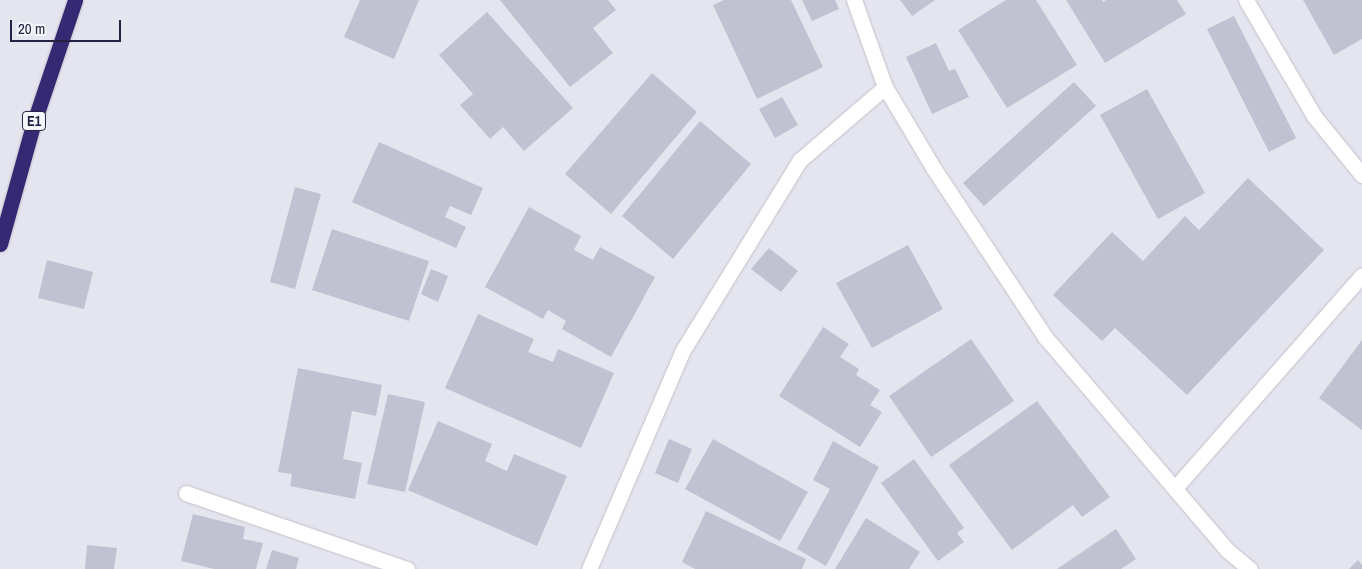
<!DOCTYPE html>
<style>
body{margin:0}
#map{position:relative;width:1362px;height:569px;overflow:hidden;background:#e5e5ef;font-family:"Archivo Narrow",sans-serif}
div>[style]{position:absolute}
.building>*{inset:0;background:#c0c2d1}
.roads{filter:drop-shadow(0 0 1px #c2c1cb) drop-shadow(0 0 1px #c2c1cb)}
.street>*{height:15px;margin:-7.5px;padding:0 7.5px;transform-origin:7.5px;border-radius:7.5px;background:#fff}
.highway>*{height:15px;margin:-7.5px;padding:0 7.5px;transform-origin:7.5px;border-radius:7.5px;background:#352974}
span{translate:-50% -50%;white-space:nowrap;text-align:center;line-height:1.15;-webkit-text-stroke:5px #f6f7fb;paint-order:stroke}
.shield-label span{padding:1px 4px;background:#f6f7fb;border:1px solid;border-radius:4px;-webkit-text-stroke-width:0}
.shield-label{font-size:14px;color:#242144;font-weight:700}
.scale{position:absolute;left:10px;top:20px;width:111px;height:22px;box-sizing:border-box;border:2px solid #242144;border-top:0;padding-left:6px;font-size:15px;line-height:18px;white-space:nowrap;color:#242144;-webkit-text-stroke:4px #f6f7fb;paint-order:stroke}
</style>
<div id="map">
<div class="building">
<i style="clip-path:polygon(360px 0,419px 0,394px 59px,344px 37px)"></i>
<i style="clip-path:polygon(500px 0,608px 0,616px 10px,593px 28px,613px 53px,570px 87px)"></i>
<i style="clip-path:polygon(724px 0,791px 0,823px 67px,757px 99px,713px 5px)"></i>
<i style="clip-path:polygon(802px 0,835px 0,839px 9px,812px 21px)"></i>
<i style="clip-path:polygon(900px 0,935px 0,912px 16px)"></i>
<i style="clip-path:polygon(1006px 0,1036px 0,1077px 65px,1007px 108px,958px 30px)"></i>
<i style="clip-path:polygon(1066px 0,1102px 0,1103px 2px,1106px 0,1177px 0,1186px 14px,1105px 63px)"></i>
<i style="clip-path:polygon(1303px 0,1362px 0,1362px 39px,1334px 55px)"></i>
<i style="clip-path:polygon(487px 12px,573px 108px,524px 151px,503px 127px,490px 139px,460px 105px,473px 94px,439px 55px)"></i>
<i style="clip-path:polygon(1234px 16px,1296px 138px,1269px 152px,1207px 29px)"></i>
<i style="clip-path:polygon(936px 43px,949px 71px,955px 69px,969px 97px,932px 114px,906px 57px)"></i>
<i style="clip-path:polygon(652px 73px,697px 112px,611px 214px,565px 174px)"></i>
<i style="clip-path:polygon(1074px 82px,1096px 106px,984px 206px,963px 183px)"></i>
<i style="clip-path:polygon(1147px 89px,1205px 193px,1158px 219px,1100px 115px)"></i>
<i style="clip-path:polygon(782px 97px,798px 125px,775px 138px,759px 109px)"></i>
<i style="clip-path:polygon(700px 121px,751px 164px,673px 259px,622px 216px)"></i>
<i style="clip-path:polygon(379px 142px,483px 188px,471px 215px,450px 206px,445px 217px,466px 227px,456px 248px,352px 202px)"></i>
<i style="clip-path:polygon(1248px 178px,1324px 250px,1187px 395px,1115px 328px,1102px 341px,1053px 295px,1112px 232px,1143px 261px,1185px 216px,1199px 230px)"></i>
<i style="clip-path:polygon(295px 187px,321px 194px,295px 289px,270px 282px)"></i>
<i style="clip-path:polygon(529px 207px,581px 236px,574px 250px,593px 260px,600px 247px,655px 277px,611px 357px,562px 329px,566px 321px,548px 310px,543px 319px,485px 287px)"></i>
<i style="clip-path:polygon(332px 229px,429px 261px,409px 321px,312px 290px)"></i>
<i style="clip-path:polygon(908px 245px,943px 309px,872px 348px,836px 283px)"></i>
<i style="clip-path:polygon(769px 248px,798px 271px,781px 292px,751px 269px)"></i>
<i style="clip-path:polygon(47px 260px,93px 272px,84px 309px,38px 298px)"></i>
<i style="clip-path:polygon(431px 269px,448px 276px,438px 302px,421px 294px)"></i>
<i style="clip-path:polygon(478px 314px,534px 339px,528px 352px,553px 362px,558px 349px,614px 373px,581px 448px,445px 388px)"></i>
<i style="clip-path:polygon(823px 327px,849px 344px,840px 357px,859px 369px,856px 375px,880px 390px,870px 405px,882px 412px,860px 447px,779px 396px)"></i>
<i style="clip-path:polygon(971px 339px,1014px 401px,931px 457px,889px 396px)"></i>
<i style="clip-path:polygon(1362px 340px,1362px 430px,1319px 398px)"></i>
<i style="clip-path:polygon(298px 368px,382px 385px,376px 416px,352px 411px,343px 459px,362px 463px,355px 499px,290px 486px,292px 474px,278px 472px)"></i>
<i style="clip-path:polygon(388px 394px,425px 402px,405px 492px,367px 484px)"></i>
<i style="clip-path:polygon(1037px 401px,1110px 497px,1082px 517px,1073px 505px,1012px 550px,949px 465px)"></i>
<i style="clip-path:polygon(438px 421px,492px 444px,485px 461px,507px 471px,514px 454px,567px 476px,537px 546px,408px 490px)"></i>
<i style="clip-path:polygon(669px 439px,692px 449px,678px 483px,655px 473px)"></i>
<i style="clip-path:polygon(713px 439px,808px 492px,780px 541px,685px 489px)"></i>
<i style="clip-path:polygon(833px 441px,879px 467px,826px 566px,797px 549px,830px 489px,813px 480px)"></i>
<i style="clip-path:polygon(914px 459px,964px 528px,957px 533px,964px 542px,938px 561px,881px 483px)"></i>
<i style="clip-path:polygon(706px 511px,806px 559px,802px 569px,695px 569px,682px 562px)"></i>
<i style="clip-path:polygon(193px 514px,245px 527px,243px 539px,263px 543px,256px 569px,214px 569px,181px 561px)"></i>
<i style="clip-path:polygon(866px 518px,920px 552px,909px 569px,835px 569px)"></i>
<i style="clip-path:polygon(1116px 529px,1136px 559px,1121px 569px,1057px 569px)"></i>
<i style="clip-path:polygon(87px 545px,117px 548px,114px 569px,85px 569px)"></i>
<i style="clip-path:polygon(272px 550px,299px 558px,296px 569px,266px 569px)"></i>
<i style="clip-path:polygon(1358px 560px,1362px 565px,1362px 569px,1349px 569px)"></i>
</div>
<div class="roads">
<div class="street">
<i style="left:854px;top:0;width:92px;rotate:70.4deg"></i>
<i style="left:885px;top:87px;width:96px;rotate:59.1deg"></i>
<i style="left:934px;top:169px;width:203px;rotate:56.5deg"></i>
<i style="left:1046px;top:338px;width:279px;rotate:49.5deg"></i>
<i style="left:1227px;top:550px;width:30px;rotate:40deg"></i>
<i style="left:1246px;top:0;width:134px;rotate:59.6deg"></i>
<i style="left:1314px;top:116px;width:76px;rotate:50.9deg"></i>
<i style="left:1175px;top:488px;width:283px;rotate:-48.7deg"></i>
<i style="left:186px;top:493px;width:234px;rotate:19deg"></i>
<i style="left:589px;top:569px;width:238px;rotate:-66.8deg"></i>
<i style="left:683px;top:350px;width:223px;rotate:-58.4deg"></i>
<i style="left:800px;top:160px;width:112px;rotate:-40.7deg"></i>
</div>
<div class="highway">
<i style="left:0;top:244px;width:123px;rotate:-74.5deg"></i>
<i style="left:33px;top:125px;width:132px;rotate:-71.4deg"></i>
</div>
</div>
<div class="shield-label">
<span style="left:34px;top:121px">E1</span>
</div>
<div class="scale">20 m</div>
</div>
